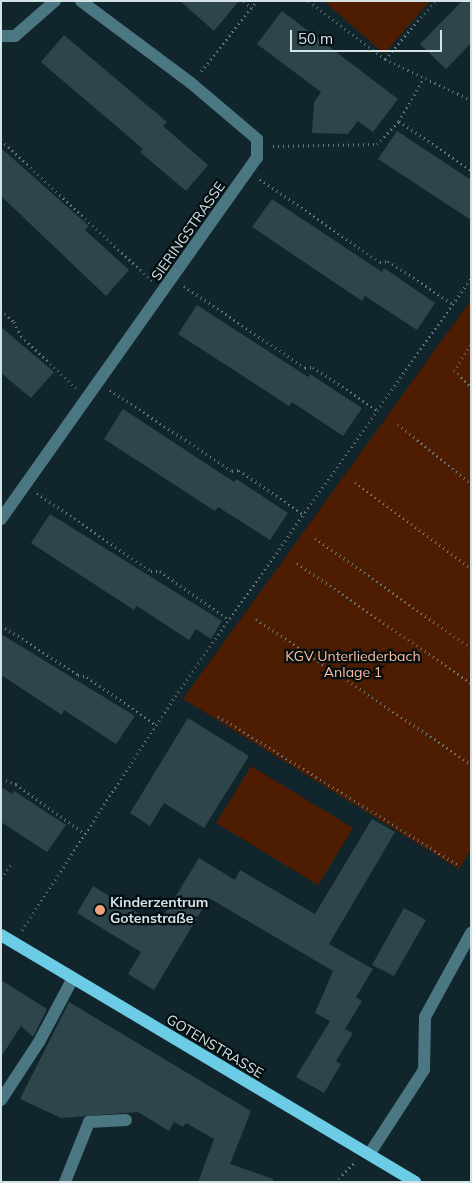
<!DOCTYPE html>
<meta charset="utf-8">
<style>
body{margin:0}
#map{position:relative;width:472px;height:1183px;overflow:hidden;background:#10262c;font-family:Mulish,sans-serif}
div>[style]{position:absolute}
.green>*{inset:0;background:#4e1c01}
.building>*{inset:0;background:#2e454b}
.path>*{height:3px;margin-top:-1.5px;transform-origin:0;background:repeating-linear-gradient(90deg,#6a7c81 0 1px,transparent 0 5px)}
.minor>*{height:12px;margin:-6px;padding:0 6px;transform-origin:6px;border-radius:6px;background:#4b7783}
.major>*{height:12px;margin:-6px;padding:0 6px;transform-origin:6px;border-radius:6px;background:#6ccce6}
.dots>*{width:14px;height:14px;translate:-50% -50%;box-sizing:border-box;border:2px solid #050e10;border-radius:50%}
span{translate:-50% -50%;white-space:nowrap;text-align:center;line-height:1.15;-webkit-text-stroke:4.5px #050e10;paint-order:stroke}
.street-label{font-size:14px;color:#d4e2e6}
.park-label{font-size:14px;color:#ffbd9f}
.poi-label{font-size:14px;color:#d4e2e6;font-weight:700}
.left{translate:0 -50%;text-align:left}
.frame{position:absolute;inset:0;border:2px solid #d4e2e6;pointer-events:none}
.scale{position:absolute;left:290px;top:30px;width:152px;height:22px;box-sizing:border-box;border:2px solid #d4e2e6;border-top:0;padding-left:6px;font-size:15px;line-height:18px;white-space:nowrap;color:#d4e2e6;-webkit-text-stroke:4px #050e10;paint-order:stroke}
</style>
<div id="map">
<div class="green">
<i style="clip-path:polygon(324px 1px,430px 1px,384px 54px)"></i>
<i style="clip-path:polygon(471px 300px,471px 849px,459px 869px,183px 699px)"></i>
<i style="clip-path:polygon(251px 766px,353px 828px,318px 885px,216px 823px)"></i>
</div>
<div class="building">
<i style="clip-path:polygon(180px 1px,239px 1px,214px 31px)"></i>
<i style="clip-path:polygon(462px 1px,471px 1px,471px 43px,446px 69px,420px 44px)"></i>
<i style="clip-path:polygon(282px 11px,398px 99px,373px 132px,358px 121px,348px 134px,312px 133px,314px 102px,321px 92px,257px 44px)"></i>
<i style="clip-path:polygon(64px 35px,167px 122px,163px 126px,208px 165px,186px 191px,140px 152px,143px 149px,41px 62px)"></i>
<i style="clip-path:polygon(397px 131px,471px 180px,471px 220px,378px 159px)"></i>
<i style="clip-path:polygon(1px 148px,89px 226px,85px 230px,129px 270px,106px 296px,1px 196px)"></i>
<i style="clip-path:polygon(272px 199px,382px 272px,384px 268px,435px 303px,417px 330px,365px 296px,362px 301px,252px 227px)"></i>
<i style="clip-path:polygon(197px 305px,308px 377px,310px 374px,362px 408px,343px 436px,292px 402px,289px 406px,178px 334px)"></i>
<i style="clip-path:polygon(1px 327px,54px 372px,31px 398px,1px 373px)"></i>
<i style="clip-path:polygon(123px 409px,234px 482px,236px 479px,288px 513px,270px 540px,218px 507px,215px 511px,104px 439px)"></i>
<i style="clip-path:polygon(50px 514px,222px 621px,211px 639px,196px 629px,189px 640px,137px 606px,134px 610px,31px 543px)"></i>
<i style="clip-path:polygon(1px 634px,135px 716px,116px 744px,64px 710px,62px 715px,1px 675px)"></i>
<i style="clip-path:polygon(188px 718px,249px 756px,204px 828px,164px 803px,150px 826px,130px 813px)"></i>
<i style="clip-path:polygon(1px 787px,12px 794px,14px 791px,66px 825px,47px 852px,1px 822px)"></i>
<i style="clip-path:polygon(372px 819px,395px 832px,329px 944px,373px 969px,356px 997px,362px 1001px,345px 1029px,353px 1033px,336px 1061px,341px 1064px,324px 1093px,296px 1077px,330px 1021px,315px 1013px,333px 971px,209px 898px,154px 990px,128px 974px,141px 952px,77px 913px,93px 886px,158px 925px,199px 858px,235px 880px,240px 870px,315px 914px)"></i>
<i style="clip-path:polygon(404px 908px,426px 920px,394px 976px,372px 965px)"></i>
<i style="clip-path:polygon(1px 980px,47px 1009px,33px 1037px,21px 1026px,1px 1057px)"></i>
<i style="clip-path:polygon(69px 1002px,251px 1111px,230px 1164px,273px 1179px,273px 1182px,198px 1182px,214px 1139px,186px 1123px,183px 1127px,174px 1122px,169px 1131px,138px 1112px,61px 1118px,20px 1099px)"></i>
</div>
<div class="path">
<i style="left:244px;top:1px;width:11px;rotate:41deg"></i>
<i style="left:309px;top:1px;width:96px;rotate:37.3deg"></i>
<i style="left:385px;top:59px;width:95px;rotate:25.5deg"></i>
<i style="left:385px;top:59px;width:77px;rotate:-49.2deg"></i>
<i style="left:201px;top:71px;width:90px;rotate:-51.3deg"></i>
<i style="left:399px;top:121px;width:50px;rotate:-59.8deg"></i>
<i style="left:1px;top:140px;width:207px;rotate:43deg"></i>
<i style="left:273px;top:146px;width:104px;rotate:-1.1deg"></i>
<i style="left:377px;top:144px;width:32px;rotate:-46deg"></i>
<i style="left:399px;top:121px;width:87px;rotate:34.2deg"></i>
<i style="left:260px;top:179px;width:146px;rotate:34.7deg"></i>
<i style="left:380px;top:262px;width:8px;rotate:-7deg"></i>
<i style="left:388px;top:261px;width:78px;rotate:33.5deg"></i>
<i style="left:184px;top:286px;width:146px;rotate:34.1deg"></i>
<i style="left:305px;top:368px;width:8px;rotate:-7deg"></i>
<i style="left:313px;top:367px;width:77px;rotate:33.9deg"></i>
<i style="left:1px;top:310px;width:18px;rotate:43deg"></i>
<i style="left:14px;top:322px;width:16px;rotate:63deg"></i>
<i style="left:21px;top:336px;width:76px;rotate:43.4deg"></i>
<i style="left:471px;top:345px;width:30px;rotate:124deg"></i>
<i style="left:454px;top:370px;width:24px;rotate:45deg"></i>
<i style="left:110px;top:390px;width:146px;rotate:33.6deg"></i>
<i style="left:232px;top:471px;width:7px;rotate:-8deg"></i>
<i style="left:239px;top:470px;width:79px;rotate:34.7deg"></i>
<i style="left:398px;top:424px;width:94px;rotate:39.4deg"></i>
<i style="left:355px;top:482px;width:144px;rotate:36.6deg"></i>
<i style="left:37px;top:493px;width:138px;rotate:34.4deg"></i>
<i style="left:151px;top:571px;width:9px"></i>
<i style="left:160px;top:571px;width:85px;rotate:35.4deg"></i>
<i style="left:315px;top:538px;width:191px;rotate:35.2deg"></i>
<i style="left:297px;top:563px;width:211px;rotate:34.6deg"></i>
<i style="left:256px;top:619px;width:259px;rotate:34deg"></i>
<i style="left:1px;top:625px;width:92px;rotate:33deg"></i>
<i style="left:78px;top:675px;width:9px;rotate:13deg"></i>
<i style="left:87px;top:677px;width:84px;rotate:34.8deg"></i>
<i style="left:218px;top:716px;width:282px;rotate:31.8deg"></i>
<i style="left:1px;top:779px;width:16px;rotate:18deg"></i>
<i style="left:16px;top:784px;width:85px;rotate:35.9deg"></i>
<i style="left:1px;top:878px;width:19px;rotate:-55deg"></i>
<i style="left:22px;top:930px;width:280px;rotate:-56.8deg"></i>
<i style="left:175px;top:696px;width:512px;rotate:-54.7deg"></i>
<i style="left:335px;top:1182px;width:27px;rotate:-45deg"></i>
</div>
<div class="minor">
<i style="left:1px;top:36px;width:14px"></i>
<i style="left:15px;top:36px;width:53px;rotate:-41.2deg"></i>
<i style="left:1px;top:519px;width:443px;rotate:-54.7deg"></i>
<i style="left:257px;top:158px;width:19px;rotate:-90deg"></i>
<i style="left:257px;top:139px;width:87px;rotate:-139.7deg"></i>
<i style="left:191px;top:83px;width:137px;rotate:-143.3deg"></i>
<i style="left:1px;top:1100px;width:69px;rotate:-56.8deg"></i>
<i style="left:39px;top:1042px;width:72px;rotate:-62deg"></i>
<i style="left:370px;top:1153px;width:99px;rotate:-57deg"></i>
<i style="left:424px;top:1070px;width:53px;rotate:-88.9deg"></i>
<i style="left:425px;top:1017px;width:96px;rotate:-61.3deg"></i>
<i style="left:65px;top:1182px;width:65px;rotate:-68.2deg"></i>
<i style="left:89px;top:1122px;width:37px;rotate:-3deg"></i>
</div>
<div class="major">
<i style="left:1px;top:935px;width:482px;rotate:30.8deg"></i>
</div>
<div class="dots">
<i style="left:100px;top:910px;background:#f1a17c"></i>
</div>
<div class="street-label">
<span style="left:188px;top:231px;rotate:-55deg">SIERINGSTRASSE</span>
<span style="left:215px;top:1046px;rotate:31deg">GOTENSTRASSE</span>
</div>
<div class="park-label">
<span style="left:353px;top:664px">KGV Unterliederbach<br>Anlage 1</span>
</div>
<div class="poi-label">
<span class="left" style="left:110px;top:910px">Kinderzentrum<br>Gotenstraße</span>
</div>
<div class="frame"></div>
<div class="scale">50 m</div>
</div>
